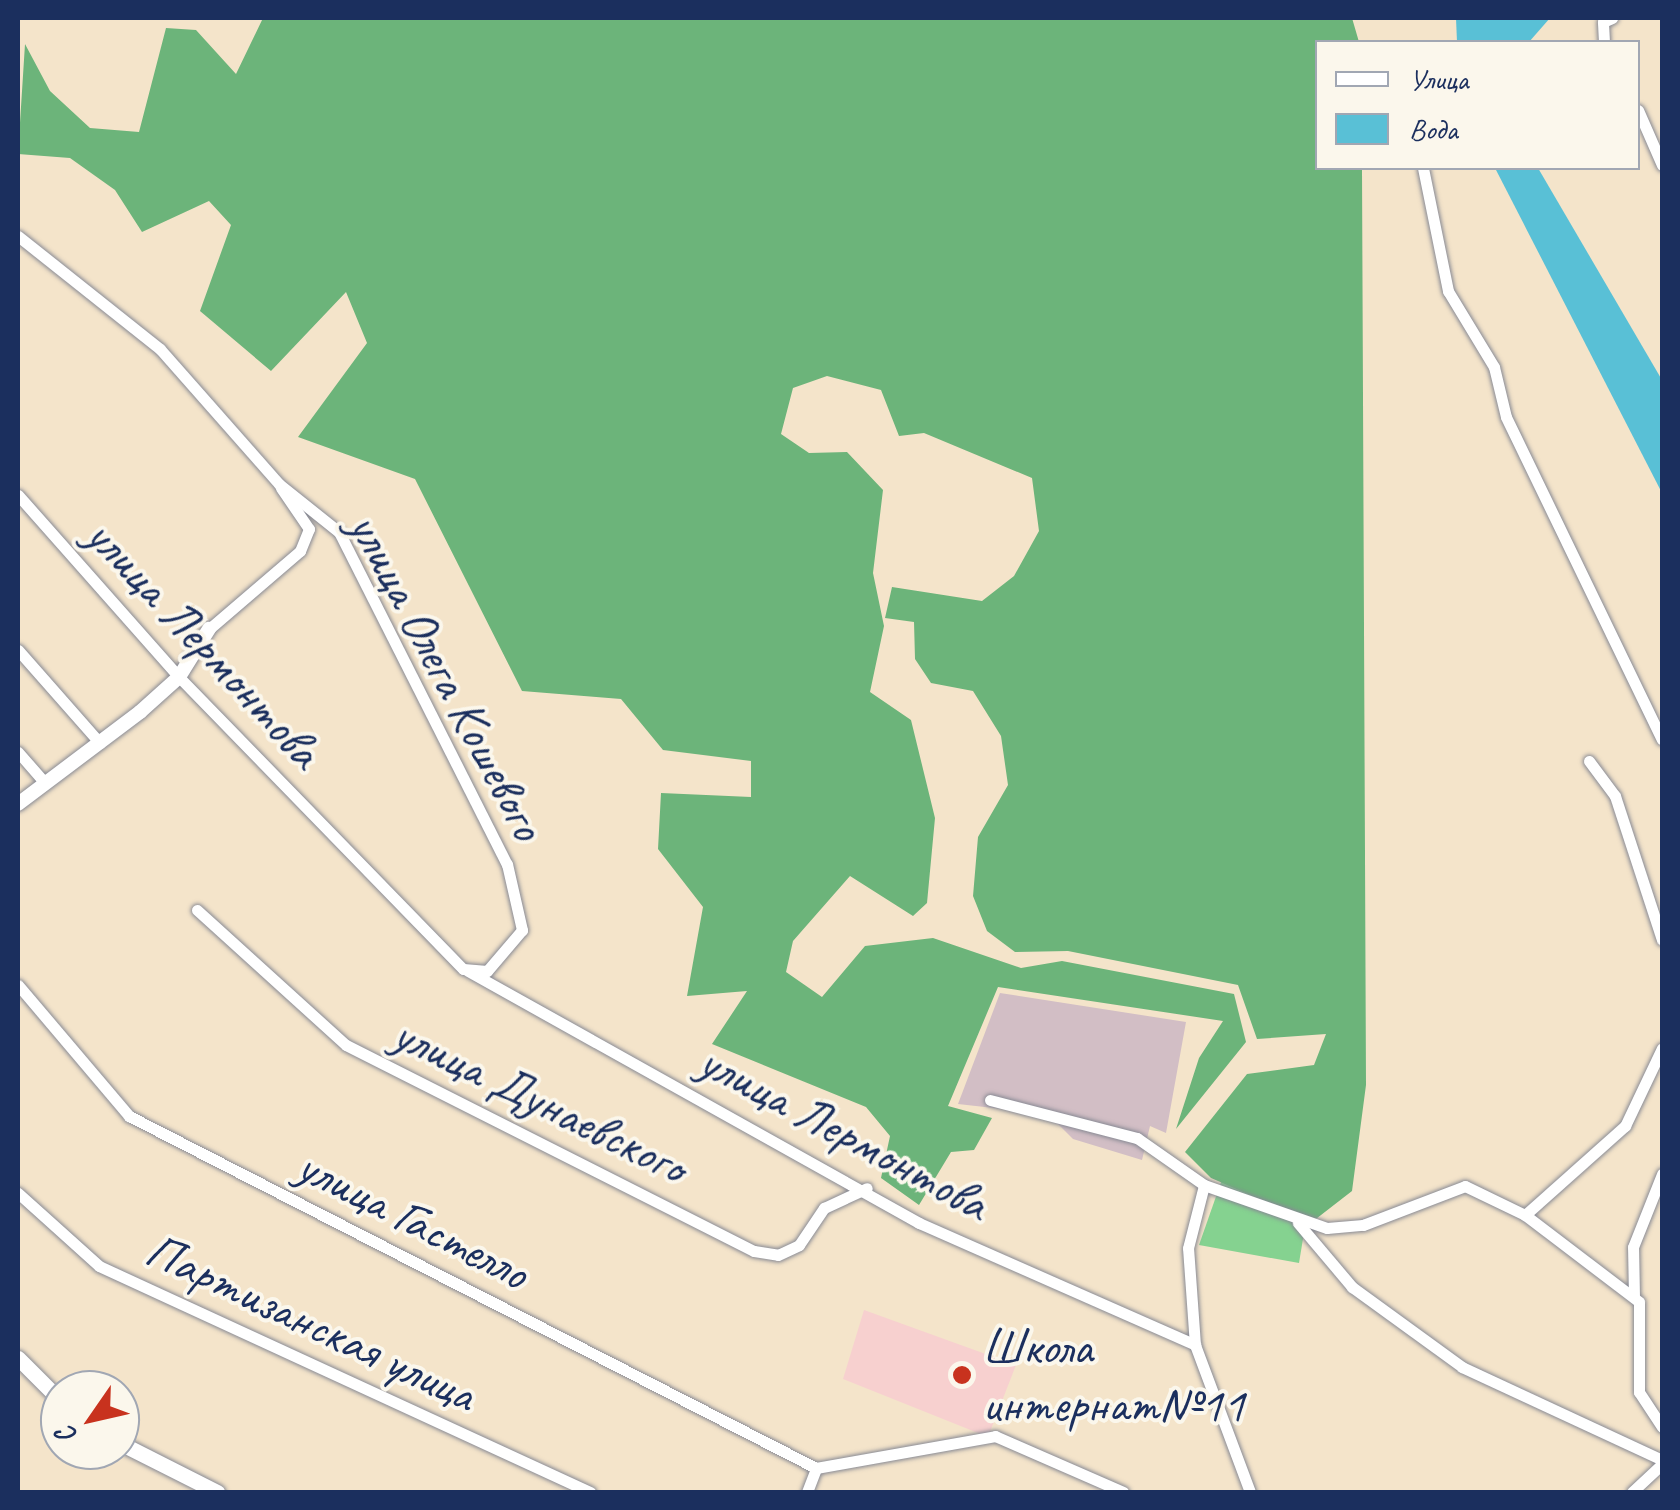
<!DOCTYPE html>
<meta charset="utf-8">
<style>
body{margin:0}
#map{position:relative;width:1680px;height:1510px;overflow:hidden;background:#f4e4ca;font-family:Caveat,sans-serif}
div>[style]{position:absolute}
.built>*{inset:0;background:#f7d0cf}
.industrial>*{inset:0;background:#d2bec5}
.green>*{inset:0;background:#85d290}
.forest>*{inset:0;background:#6cb47a}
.water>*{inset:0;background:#59c0d6}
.roads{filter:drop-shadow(0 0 2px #888a94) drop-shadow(0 0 2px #888a94)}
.minor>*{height:11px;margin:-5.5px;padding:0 5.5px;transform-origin:5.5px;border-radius:5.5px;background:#fff}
.tertiary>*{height:14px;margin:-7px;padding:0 7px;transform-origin:7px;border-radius:7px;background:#fff}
.secondary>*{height:15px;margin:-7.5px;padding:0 7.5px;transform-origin:7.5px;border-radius:7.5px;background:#fff}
.dots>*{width:28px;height:28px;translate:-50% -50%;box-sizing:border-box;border:5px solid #fbf7ec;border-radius:50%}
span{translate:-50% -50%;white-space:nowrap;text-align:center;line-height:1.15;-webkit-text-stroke:8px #fbf7ec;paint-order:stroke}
.street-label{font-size:50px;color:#1b2f5e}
.poi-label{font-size:50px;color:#1b2f5e}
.left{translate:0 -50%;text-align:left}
.frame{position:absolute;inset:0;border:20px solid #1b2f5e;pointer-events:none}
.legend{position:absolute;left:1315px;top:40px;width:325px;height:130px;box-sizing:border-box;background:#fbf7ec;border:2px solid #a1a7b3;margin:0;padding:12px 18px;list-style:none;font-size:30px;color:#1b2f5e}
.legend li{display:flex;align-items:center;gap:20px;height:50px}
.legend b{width:50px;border:2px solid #a1a7b3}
.north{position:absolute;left:40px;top:1370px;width:100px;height:100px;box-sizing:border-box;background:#fbf7ec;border:2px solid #a1a7b3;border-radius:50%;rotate:236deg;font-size:28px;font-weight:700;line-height:40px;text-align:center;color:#1b2f5e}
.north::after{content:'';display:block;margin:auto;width:35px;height:45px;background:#c8321e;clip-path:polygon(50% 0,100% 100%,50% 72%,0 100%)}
</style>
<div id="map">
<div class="built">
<i style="clip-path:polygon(864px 1310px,1016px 1365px,988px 1437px,843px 1379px)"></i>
</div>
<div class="industrial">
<i style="clip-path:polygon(1000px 993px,1186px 1022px,1166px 1133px,1150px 1126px,1142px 1160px,1073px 1139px,1048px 1114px,958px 1104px)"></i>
</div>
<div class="green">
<i style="clip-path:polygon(1233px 1148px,1313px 1178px,1299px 1263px,1199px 1245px)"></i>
</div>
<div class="forest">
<i style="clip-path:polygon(263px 18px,1352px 18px,1359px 42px,1318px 42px,1318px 168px,1362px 168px,1366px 1085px,1352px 1191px,1312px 1222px,1211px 1178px,1185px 1152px,1247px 1074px,1314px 1065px,1326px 1034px,1257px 1039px,1238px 985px,1068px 951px,1015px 952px,987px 931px,973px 896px,978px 837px,1008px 785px,1001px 736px,973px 691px,931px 683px,915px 659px,914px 622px,885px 618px,892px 587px,982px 601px,1014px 576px,1039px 531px,1032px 478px,924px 433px,899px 436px,881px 390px,827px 376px,793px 388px,781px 434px,809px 453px,847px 452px,883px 490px,873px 573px,884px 626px,870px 692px,911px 720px,935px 818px,927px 903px,913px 916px,850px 876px,793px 941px,786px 972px,822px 997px,865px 946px,933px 938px,1021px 968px,1062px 961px,1234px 994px,1246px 1042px,1176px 1129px,1199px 1058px,1223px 1021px,998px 987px,948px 1106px,992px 1118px,974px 1150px,951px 1152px,919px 1205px,881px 1178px,890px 1136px,866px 1107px,712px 1044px,747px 991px,687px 996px,703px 907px,658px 849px,661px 793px,751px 797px,751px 761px,663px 750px,621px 699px,522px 691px,415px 479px,298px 437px,367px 343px,346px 292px,271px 371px,200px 311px,231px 225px,209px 201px,142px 232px,115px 190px,70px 158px,18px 154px,25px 44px,50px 91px,90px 128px,139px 132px,166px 28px,196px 30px,236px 74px)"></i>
</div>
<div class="water">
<i style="clip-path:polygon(1456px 18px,1550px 18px,1529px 42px,1457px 42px)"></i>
<i style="clip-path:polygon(1495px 168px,1538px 168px,1662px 380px,1662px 493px)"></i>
</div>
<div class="roads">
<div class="minor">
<i style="left:1604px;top:42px;width:20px;rotate:-93deg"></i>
<i style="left:1603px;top:22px;width:10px;rotate:-24deg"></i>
<i style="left:1638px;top:110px;width:60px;rotate:66.4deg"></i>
<i style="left:1423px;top:168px;width:126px;rotate:78.5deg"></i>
<i style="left:1448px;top:291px;width:89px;rotate:58.8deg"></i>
<i style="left:1494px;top:367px;width:51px;rotate:76.5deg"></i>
<i style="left:1506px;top:417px;width:358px;rotate:64.2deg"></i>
<i style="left:18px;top:236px;width:181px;rotate:38.5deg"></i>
<i style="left:160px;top:349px;width:180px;rotate:48.6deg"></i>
<i style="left:279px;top:484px;width:77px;rotate:38.7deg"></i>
<i style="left:339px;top:532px;width:372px;rotate:63.2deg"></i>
<i style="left:507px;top:864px;width:68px;rotate:77.2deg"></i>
<i style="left:522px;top:930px;width:54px;rotate:130.5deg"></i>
<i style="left:487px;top:971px;width:24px;rotate:-175deg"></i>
<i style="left:463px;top:969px;width:407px;rotate:-134.2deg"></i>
<i style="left:179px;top:677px;width:243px;rotate:-131.5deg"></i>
<i style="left:209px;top:629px;width:120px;rotate:-40.6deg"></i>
<i style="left:300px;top:551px;width:24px;rotate:-68deg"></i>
<i style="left:309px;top:529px;width:50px;rotate:-124.3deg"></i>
<i style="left:18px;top:650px;width:124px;rotate:48.6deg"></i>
<i style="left:18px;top:752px;width:41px;rotate:48.9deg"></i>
<i style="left:1589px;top:761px;width:44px;rotate:53.4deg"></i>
<i style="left:1615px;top:796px;width:151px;rotate:71.9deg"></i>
<i style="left:197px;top:910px;width:201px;rotate:42.2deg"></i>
<i style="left:346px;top:1045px;width:457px;rotate:26.8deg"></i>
<i style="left:754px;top:1251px;width:24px;rotate:9deg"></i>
<i style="left:778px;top:1255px;width:23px;rotate:-25deg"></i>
<i style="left:799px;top:1245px;width:45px;rotate:-56deg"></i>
<i style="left:824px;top:1208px;width:47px;rotate:-24.9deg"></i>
<i style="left:468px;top:971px;width:517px;rotate:29.19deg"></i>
<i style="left:919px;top:1223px;width:302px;rotate:23.8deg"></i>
<i style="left:18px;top:985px;width:172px;rotate:49.7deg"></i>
<i style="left:129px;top:1116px;width:772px;rotate:27.13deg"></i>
<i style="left:990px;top:1100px;width:152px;rotate:14.5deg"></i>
<i style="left:1137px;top:1138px;width:82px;rotate:35deg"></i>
<i style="left:18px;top:1193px;width:109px;rotate:42deg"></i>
<i style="left:99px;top:1266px;width:541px;rotate:24.72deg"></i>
<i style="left:1525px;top:1215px;width:134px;rotate:-41.7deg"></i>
<i style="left:1625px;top:1126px;width:86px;rotate:-64.6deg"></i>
<i style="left:1298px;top:1223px;width:84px;rotate:49.8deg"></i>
<i style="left:1352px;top:1287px;width:136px;rotate:36deg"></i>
<i style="left:1462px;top:1367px;width:221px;rotate:24.9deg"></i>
<i style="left:1634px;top:1297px;width:50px;rotate:-91.1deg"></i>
<i style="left:1633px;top:1247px;width:79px;rotate:-68.3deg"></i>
<i style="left:816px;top:1468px;width:182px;rotate:-10.1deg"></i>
<i style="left:995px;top:1436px;width:140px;rotate:23.6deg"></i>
<i style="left:807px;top:1492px;width:26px;rotate:-69deg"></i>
<i style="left:1250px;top:1492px;width:157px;rotate:-110.5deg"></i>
<i style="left:1195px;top:1345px;width:97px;rotate:-94.1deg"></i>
<i style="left:1188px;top:1248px;width:65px;rotate:-75.7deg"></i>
<i style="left:1204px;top:1185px;width:130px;rotate:19.3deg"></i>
<i style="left:1327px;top:1228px;width:36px;rotate:-5deg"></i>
<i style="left:1363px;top:1225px;width:109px;rotate:-20.9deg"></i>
<i style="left:1465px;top:1186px;width:67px;rotate:25.8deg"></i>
<i style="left:1525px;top:1215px;width:143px;rotate:37.3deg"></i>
<i style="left:1639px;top:1302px;width:90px;rotate:90deg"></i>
<i style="left:1639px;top:1392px;width:42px;rotate:56.7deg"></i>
<i style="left:1632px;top:1492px;width:41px;rotate:-43deg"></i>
</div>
<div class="tertiary">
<i style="left:18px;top:804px;width:153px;rotate:-37deg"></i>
<i style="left:140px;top:712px;width:52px;rotate:-41.9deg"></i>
<i style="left:179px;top:677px;width:57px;rotate:-58deg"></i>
</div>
<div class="secondary">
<i style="left:18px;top:1358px;width:59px;rotate:45deg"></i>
<i style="left:120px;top:1443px;width:109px;rotate:26.8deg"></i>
</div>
</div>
<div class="dots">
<i style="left:962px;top:1375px;background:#c8321e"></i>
</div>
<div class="street-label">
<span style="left:204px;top:643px;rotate:47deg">улица Лермонтова</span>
<span style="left:447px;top:676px;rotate:62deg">улица Олега Кошевого</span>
<span style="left:540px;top:1100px;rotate:26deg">улица Дунаевского</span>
<span style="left:844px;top:1132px;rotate:28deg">улица Лермонтова</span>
<span style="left:413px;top:1219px;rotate:27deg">улица Гастелло</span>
<span style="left:311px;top:1322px;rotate:25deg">Партизанская улица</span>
</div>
<div class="poi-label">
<span class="left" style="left:982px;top:1375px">Школа<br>интернат№11</span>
</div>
<div class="frame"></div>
<ul class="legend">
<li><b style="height:12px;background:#fff"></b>Улица</li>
<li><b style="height:28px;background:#59c0d6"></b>Вода</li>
</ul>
<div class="north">С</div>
</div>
